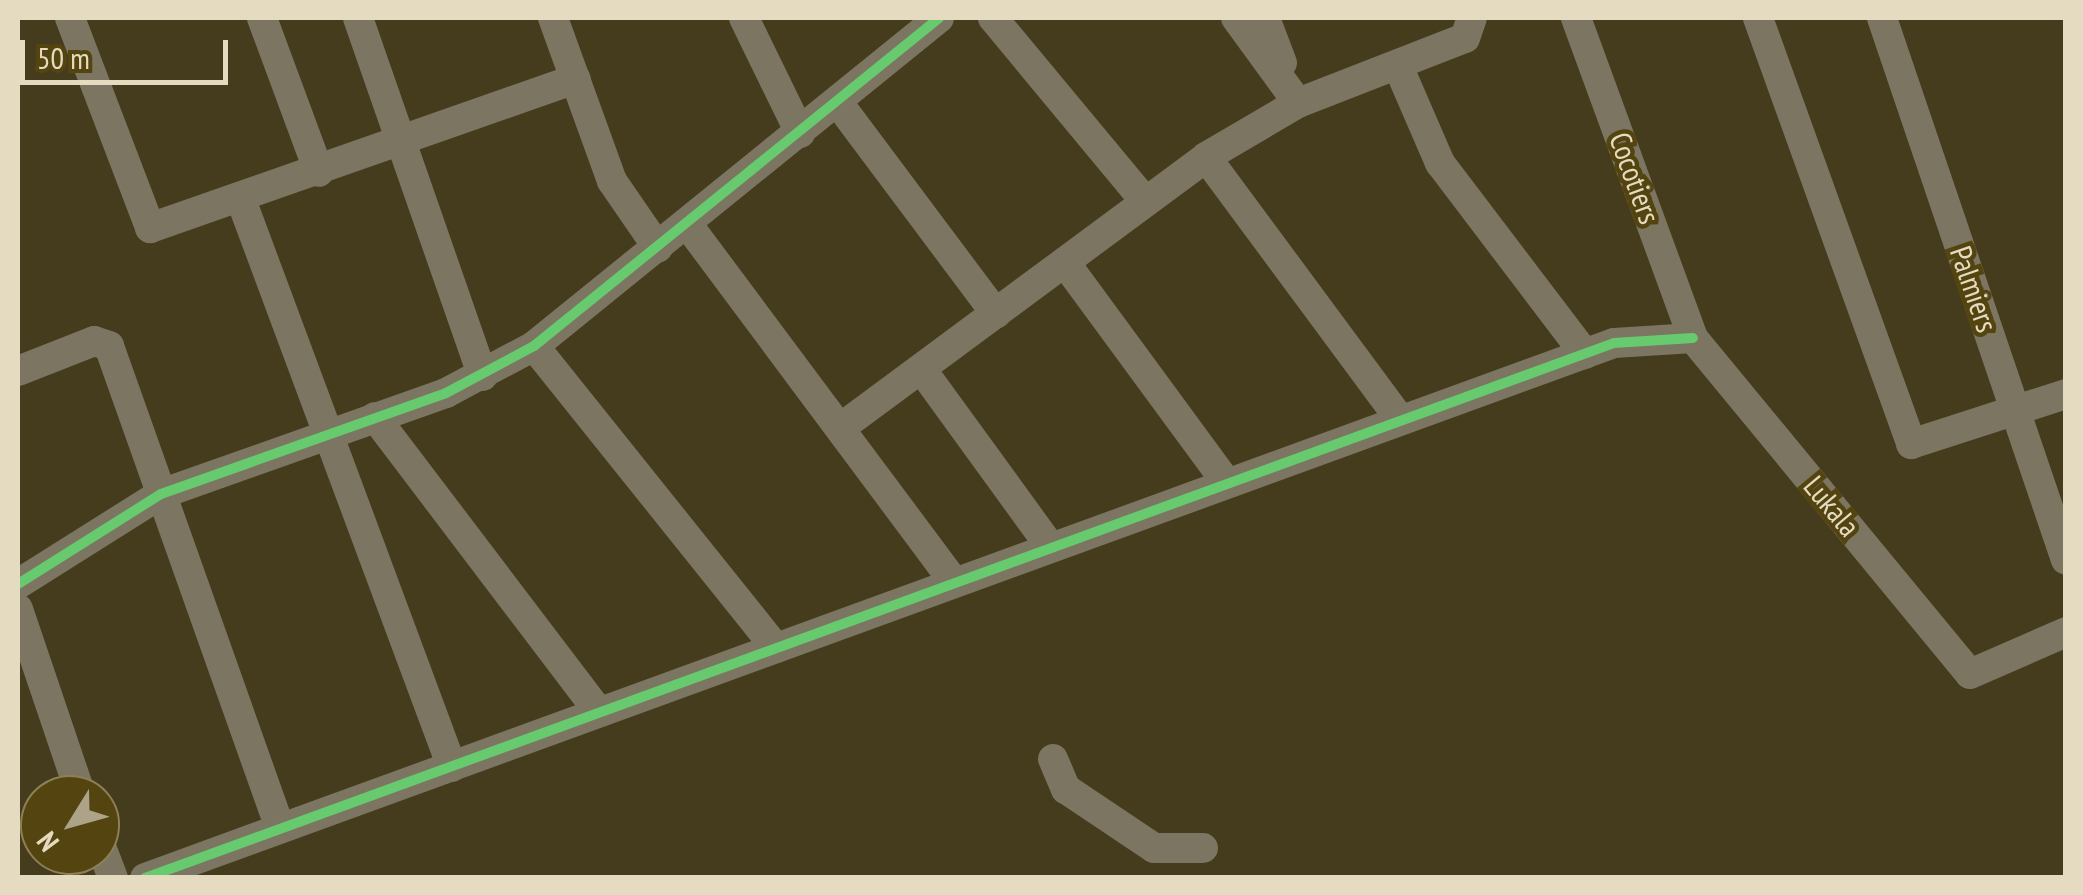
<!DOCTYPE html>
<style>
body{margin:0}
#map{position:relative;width:2083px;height:895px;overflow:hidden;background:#453c1e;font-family:"PT Sans Narrow",sans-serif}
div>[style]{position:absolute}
.minor>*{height:30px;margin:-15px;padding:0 15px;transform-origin:15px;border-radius:15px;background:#7b7561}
.cycleway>*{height:10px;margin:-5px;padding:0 5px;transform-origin:5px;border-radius:5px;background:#67ca6e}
span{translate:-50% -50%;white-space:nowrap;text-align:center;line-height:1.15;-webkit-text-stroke:9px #54440f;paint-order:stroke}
.street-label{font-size:30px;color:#e4dbc1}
.frame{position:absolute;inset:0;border:20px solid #e4dbc1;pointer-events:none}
.north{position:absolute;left:20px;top:775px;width:100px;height:100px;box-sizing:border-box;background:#54440f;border:2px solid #8e8056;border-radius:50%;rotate:233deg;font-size:28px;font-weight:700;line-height:40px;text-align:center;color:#e4dbc1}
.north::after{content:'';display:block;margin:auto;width:35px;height:45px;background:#aca388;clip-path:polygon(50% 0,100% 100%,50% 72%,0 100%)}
.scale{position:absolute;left:20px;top:40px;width:208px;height:45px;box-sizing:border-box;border:5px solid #e4dbc1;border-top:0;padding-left:12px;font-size:30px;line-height:35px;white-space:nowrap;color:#e4dbc1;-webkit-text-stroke:8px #54440f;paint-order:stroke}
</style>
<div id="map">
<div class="minor">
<i style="left:70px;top:18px;width:225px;rotate:69.1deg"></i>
<i style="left:150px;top:228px;width:451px;rotate:-19.3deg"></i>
<i style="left:262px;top:18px;width:164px;rotate:69.7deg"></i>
<i style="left:358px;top:18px;width:379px;rotate:70.8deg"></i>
<i style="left:553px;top:18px;width:173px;rotate:70.1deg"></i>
<i style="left:612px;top:181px;width:81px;rotate:55.5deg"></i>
<i style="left:744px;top:18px;width:128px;rotate:64deg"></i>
<i style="left:993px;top:18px;width:238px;rotate:50.3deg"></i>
<i style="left:1236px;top:18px;width:105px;rotate:53.9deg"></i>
<i style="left:1265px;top:18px;width:48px;rotate:69.3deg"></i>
<i style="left:1576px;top:18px;width:341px;rotate:69.9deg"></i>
<i style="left:1693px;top:338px;width:435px;rotate:50.5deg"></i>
<i style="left:1970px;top:674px;width:105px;rotate:-23.6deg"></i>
<i style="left:1758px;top:18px;width:453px;rotate:70.2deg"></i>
<i style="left:1911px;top:444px;width:163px;rotate:-17.9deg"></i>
<i style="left:1882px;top:18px;width:572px;rotate:71.25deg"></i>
<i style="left:1398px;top:66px;width:106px;rotate:66.6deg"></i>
<i style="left:1440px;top:163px;width:240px;rotate:52.8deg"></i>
<i style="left:839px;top:104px;width:262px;rotate:53.2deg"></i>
<i style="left:1206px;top:157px;width:326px;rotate:53.5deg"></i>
<i style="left:240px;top:197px;width:608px;rotate:69.6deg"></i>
<i style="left:688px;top:225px;width:443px;rotate:53.3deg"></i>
<i style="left:1066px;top:264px;width:270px;rotate:53.7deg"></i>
<i style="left:534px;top:346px;width:387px;rotate:51.3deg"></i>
<i style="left:922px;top:370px;width:216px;rotate:54deg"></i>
<i style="left:18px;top:371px;width:82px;rotate:-21.5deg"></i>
<i style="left:94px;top:341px;width:16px;rotate:18deg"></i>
<i style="left:109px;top:346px;width:511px;rotate:70.47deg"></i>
<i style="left:375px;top:417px;width:369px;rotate:52.8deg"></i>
<i style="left:843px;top:426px;width:452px;rotate:-36.5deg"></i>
<i style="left:1206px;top:157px;width:107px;rotate:-30.4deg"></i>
<i style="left:1298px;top:103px;width:179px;rotate:-21.3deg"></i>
<i style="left:1465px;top:38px;width:21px;rotate:-71deg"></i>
<i style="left:18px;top:584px;width:169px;rotate:-32.2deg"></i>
<i style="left:161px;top:494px;width:302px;rotate:-19.5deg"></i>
<i style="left:446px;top:393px;width:100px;rotate:-28.1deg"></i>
<i style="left:534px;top:346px;width:521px;rotate:-39deg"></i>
<i style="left:18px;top:609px;width:196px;rotate:71.3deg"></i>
<i style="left:1053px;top:759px;width:33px;rotate:67deg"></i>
<i style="left:1066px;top:789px;width:106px;rotate:33.8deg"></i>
<i style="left:1154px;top:848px;width:49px"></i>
<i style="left:100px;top:844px;width:36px;rotate:69deg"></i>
<i style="left:145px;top:878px;width:1563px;rotate:-20.01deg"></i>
<i style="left:1614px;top:343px;width:79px;rotate:-3.6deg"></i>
</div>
<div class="cycleway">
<i style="left:18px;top:584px;width:169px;rotate:-32.2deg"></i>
<i style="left:161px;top:494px;width:302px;rotate:-19.5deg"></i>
<i style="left:446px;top:393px;width:100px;rotate:-28.1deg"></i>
<i style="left:534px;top:346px;width:521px;rotate:-39deg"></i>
<i style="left:145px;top:878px;width:1563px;rotate:-20.01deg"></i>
<i style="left:1614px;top:343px;width:79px;rotate:-3.6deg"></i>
</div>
<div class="street-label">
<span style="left:1635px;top:178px;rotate:70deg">Cocotiers</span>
<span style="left:1974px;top:289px;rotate:71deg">Palmiers</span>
<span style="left:1832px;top:506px;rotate:50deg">Lukala</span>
</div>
<div class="frame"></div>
<div class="north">N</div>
<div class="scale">50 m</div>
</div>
